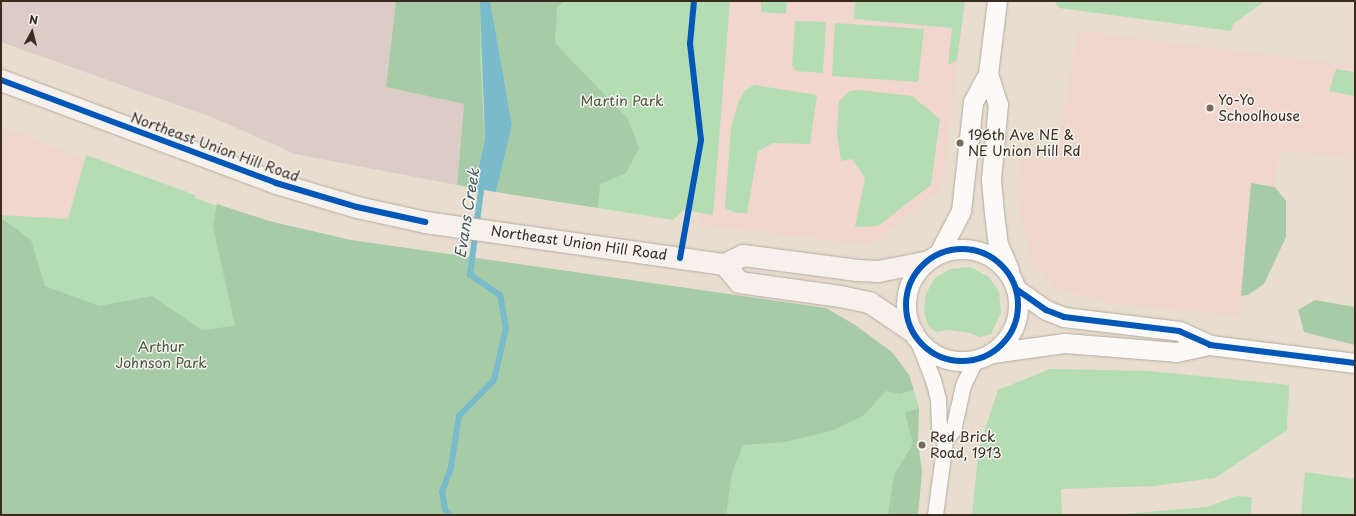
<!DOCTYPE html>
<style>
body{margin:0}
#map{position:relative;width:1356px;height:516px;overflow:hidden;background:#e8ddce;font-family:"Playpen Sans",sans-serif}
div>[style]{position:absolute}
.built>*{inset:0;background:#f0d6cd}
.industrial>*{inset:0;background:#dcccc8}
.green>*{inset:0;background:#b5ddb4}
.forest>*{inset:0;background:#a7cba6}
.water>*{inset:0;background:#7abbcb}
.stream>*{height:6px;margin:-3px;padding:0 3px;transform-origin:3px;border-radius:3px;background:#7abbcb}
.roads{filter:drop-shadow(0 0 1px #b4aca1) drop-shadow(0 0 1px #b4aca1)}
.minor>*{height:15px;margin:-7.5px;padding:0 7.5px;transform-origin:7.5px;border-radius:7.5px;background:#fcfaf8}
.tertiary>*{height:19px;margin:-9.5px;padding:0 9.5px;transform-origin:9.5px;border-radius:9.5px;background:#fcfaf8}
.tertiary>.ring{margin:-9.5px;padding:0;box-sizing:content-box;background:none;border:19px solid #fcfaf8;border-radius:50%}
.secondary>*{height:21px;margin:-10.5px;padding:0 10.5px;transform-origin:10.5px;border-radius:10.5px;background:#f6f1ed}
.cycleway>*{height:6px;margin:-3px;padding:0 3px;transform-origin:3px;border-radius:3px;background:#0057b8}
.cycleway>.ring{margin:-3px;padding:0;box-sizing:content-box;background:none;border:6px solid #0057b8;border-radius:50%}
.dots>*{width:11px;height:11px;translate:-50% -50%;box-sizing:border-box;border:2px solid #f6f6f2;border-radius:50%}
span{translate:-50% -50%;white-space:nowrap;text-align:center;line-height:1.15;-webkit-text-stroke:3px #f6f6f2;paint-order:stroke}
.poi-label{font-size:14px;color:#3b2a1e}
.left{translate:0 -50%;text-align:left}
.park-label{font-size:14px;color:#4f573e}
.street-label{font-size:14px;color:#3b2a1e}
.water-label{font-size:15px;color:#41585a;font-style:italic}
.frame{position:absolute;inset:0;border:2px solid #3b2a1e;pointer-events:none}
.north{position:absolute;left:12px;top:12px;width:40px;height:40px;-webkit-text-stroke:3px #f6f6f2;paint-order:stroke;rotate:7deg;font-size:11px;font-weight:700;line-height:16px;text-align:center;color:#3b2a1e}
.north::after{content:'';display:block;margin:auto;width:14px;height:18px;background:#3b2a1e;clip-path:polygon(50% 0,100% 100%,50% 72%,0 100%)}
</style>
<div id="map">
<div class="built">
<i style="clip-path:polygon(731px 1px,965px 1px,942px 188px,870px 245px,698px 224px)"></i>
<i style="clip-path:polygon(1078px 31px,1355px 66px,1355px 159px,1279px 150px,1275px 187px,1251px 183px,1239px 316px,1116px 304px,1055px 288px,1031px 259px,1017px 200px,1019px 157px,1056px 161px)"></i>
<i style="clip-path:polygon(1px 126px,90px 162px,72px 223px,1px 220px)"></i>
</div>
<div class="industrial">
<i style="clip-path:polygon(1px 1px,396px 1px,386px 87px,464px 104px,457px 185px,295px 154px,214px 118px,1px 42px)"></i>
</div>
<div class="green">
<i style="clip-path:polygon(403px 1px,730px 1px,713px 215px,684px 210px,673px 220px,598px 208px,599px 198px,498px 182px,508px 101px,393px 77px)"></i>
<i style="clip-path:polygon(761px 1px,787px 1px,786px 14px,761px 12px)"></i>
<i style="clip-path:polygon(855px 1px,965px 1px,957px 60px,948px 65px,952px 28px,854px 19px)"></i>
<i style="clip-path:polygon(1054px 1px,1265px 1px,1233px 24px,1231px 31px,1059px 8px)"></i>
<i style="clip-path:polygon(795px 21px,826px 22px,823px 73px,796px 71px,792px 65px)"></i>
<i style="clip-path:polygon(835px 23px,924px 29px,918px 82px,832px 76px)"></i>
<i style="clip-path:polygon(1336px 69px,1355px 72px,1355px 96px,1329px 91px)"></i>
<i style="clip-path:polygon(755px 85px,817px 95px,810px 144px,773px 143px,758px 151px,747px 213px,735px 213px,725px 208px,731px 128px,738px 103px,745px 90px)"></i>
<i style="clip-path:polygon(860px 90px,912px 96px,940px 119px,931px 185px,878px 226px,855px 227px,865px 178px,852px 159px,841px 161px,837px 134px,839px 101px,850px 91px)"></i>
<i style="clip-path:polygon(86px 155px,195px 195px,195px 198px,329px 245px,910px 391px,914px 390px,919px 408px,914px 410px,914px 515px,27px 515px,1px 220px,4px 220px,1px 215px,68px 219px)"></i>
<i style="clip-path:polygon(970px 267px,989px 277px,999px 292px,1001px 313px,991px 334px,980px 337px,970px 333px,948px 330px,936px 332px,928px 326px,924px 311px,926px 294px,934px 279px,950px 269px)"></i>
<i style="clip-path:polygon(1050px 369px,1149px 371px,1289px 385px,1287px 430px,1215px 478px,1153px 486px,1061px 489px,1062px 515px,972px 515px,979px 447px,998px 390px)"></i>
<i style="clip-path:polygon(1305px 472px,1355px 479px,1355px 515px,1301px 515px)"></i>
<i style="clip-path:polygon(1237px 496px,1252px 497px,1251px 515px,1112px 515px,1207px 507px)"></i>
</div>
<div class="forest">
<i style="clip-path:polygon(396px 1px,480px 1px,481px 3px,480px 57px,485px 139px,474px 188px,457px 185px,464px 104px,386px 87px)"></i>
<i style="clip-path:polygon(490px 1px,565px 1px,557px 7px,555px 43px,628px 119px,639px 148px,626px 173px,600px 184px,598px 208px,496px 192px,512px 125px)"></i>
<i style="clip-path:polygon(1251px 183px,1275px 187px,1286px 201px,1286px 237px,1264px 284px,1248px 295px,1241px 296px)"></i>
<i style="clip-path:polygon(217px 204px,269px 221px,351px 240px,826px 308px,855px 325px,892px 352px,909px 375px,914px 390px,900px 394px,886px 391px,864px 415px,831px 431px,785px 442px,743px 445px,732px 473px,726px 515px,1px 515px,1px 218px,31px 240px,45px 286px,99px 306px,152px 296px,202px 330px,235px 326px,213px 226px)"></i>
<i style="clip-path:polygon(1315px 300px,1355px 307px,1355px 345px,1304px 332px,1298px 310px)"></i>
<i style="clip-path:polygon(919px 408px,918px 442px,922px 472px,918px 515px,888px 515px,894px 475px,913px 444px,905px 413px)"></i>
</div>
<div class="water">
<i style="clip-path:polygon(480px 1px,490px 1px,512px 125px,496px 192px,474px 188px,485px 139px)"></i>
</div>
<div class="stream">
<i style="left:450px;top:515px;width:8px;rotate:-130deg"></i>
<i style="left:445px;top:509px;width:17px;rotate:-100deg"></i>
<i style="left:442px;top:492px;width:27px;rotate:-70deg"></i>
<i style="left:451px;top:467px;width:52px;rotate:-81.1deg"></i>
<i style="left:459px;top:416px;width:50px;rotate:-45.8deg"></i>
<i style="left:494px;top:380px;width:53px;rotate:-77deg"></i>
<i style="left:506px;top:328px;width:34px;rotate:-100deg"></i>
<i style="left:500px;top:295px;width:36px;rotate:-146deg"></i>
<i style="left:470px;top:275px;width:94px;rotate:-82.6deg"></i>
</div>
<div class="roads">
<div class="minor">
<i style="left:917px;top:339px;width:44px;rotate:68.7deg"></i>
<i style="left:933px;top:380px;width:20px;rotate:75deg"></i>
<i style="left:938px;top:399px;width:27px;rotate:88deg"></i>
<i style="left:939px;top:426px;width:15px;rotate:67deg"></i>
<i style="left:945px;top:440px;width:76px;rotate:97.6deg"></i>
<i style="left:945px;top:440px;width:13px;rotate:-51deg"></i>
<i style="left:953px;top:430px;width:46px;rotate:-77.5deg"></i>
<i style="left:963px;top:385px;width:28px;rotate:-64deg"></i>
</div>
<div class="tertiary">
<i style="left:988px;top:74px;width:32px;rotate:72deg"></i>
<i style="left:998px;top:104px;width:75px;rotate:95.3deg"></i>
<i style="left:991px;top:179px;width:34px;rotate:85deg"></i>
<i style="left:994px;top:213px;width:31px;rotate:83deg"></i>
<i style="left:998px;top:244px;width:28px;rotate:67deg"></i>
<i class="ring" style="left:906px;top:249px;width:93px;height:93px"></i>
<i style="left:939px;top:253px;width:47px;rotate:-62.4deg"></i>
<i style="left:961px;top:211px;width:110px;rotate:-83.7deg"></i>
<i style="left:973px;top:102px;width:32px;rotate:-62deg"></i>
<i style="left:988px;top:74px;width:74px;rotate:-83deg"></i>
<i style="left:1016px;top:289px;width:37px;rotate:35deg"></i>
<i style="left:1046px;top:310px;width:19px;rotate:21deg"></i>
<i style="left:1064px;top:317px;width:116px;rotate:6.9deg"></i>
<i style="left:1179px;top:331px;width:34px;rotate:24deg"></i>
<i style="left:1210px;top:345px;width:146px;rotate:7.1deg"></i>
<i style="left:992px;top:353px;width:74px;rotate:-7.8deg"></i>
<i style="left:1065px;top:343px;width:111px;rotate:4.6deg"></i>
<i style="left:1176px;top:352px;width:35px;rotate:-12deg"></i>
</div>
<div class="secondary">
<i style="left:1px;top:80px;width:294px;rotate:20.5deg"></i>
<i style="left:276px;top:183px;width:84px;rotate:16.5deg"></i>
<i style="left:357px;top:207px;width:70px;rotate:12.4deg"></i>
<i style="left:425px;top:222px;width:302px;rotate:8deg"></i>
<i style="left:724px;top:264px;width:21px;rotate:-25deg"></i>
<i style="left:743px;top:255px;width:115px;rotate:7.5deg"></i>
<i style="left:857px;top:270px;width:21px;rotate:3deg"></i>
<i style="left:878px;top:271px;width:47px;rotate:-11.1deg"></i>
<i style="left:724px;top:264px;width:23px;rotate:50deg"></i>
<i style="left:739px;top:282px;width:102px;rotate:7.9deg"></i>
<i style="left:840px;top:296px;width:30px;rotate:12deg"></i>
<i style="left:869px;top:302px;width:52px;rotate:34deg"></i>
</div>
</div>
<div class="cycleway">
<i style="left:1px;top:80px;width:294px;rotate:20.5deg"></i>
<i style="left:276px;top:183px;width:84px;rotate:16.5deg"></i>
<i style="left:357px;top:207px;width:70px;rotate:12.4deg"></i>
<i class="ring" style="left:906px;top:249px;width:106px;height:106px"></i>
<i style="left:680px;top:258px;width:120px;rotate:-79.9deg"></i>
<i style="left:701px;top:140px;width:97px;rotate:-96.5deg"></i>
<i style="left:690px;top:44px;width:43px;rotate:-84.7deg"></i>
<i style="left:1016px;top:289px;width:37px;rotate:35deg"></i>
<i style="left:1046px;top:310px;width:19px;rotate:21deg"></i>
<i style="left:1064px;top:317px;width:116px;rotate:6.9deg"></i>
<i style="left:1179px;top:331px;width:34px;rotate:24deg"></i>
<i style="left:1210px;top:345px;width:146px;rotate:7.1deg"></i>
</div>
<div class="dots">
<i style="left:1210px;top:108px;background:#78695c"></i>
<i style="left:960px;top:143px;background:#78695c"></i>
<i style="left:922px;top:445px;background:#78695c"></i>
</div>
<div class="poi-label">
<span class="left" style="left:1218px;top:108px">Yo-Yo<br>Schoolhouse</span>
<span class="left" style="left:968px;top:143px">196th Ave NE &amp;<br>NE Union Hill Rd</span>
<span class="left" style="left:930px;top:445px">Red Brick<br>Road, 1913</span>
</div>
<div class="park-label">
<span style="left:622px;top:101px">Martin Park</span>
<span style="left:161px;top:355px">Arthur<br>Johnson Park</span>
</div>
<div class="street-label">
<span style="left:215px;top:147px;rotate:20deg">Northeast Union Hill Road</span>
<span style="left:579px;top:243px;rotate:8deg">Northeast Union Hill Road</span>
</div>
<div class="water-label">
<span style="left:466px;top:213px;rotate:-81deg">Evans Creek</span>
</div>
<div class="frame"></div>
<div class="north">N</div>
</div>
